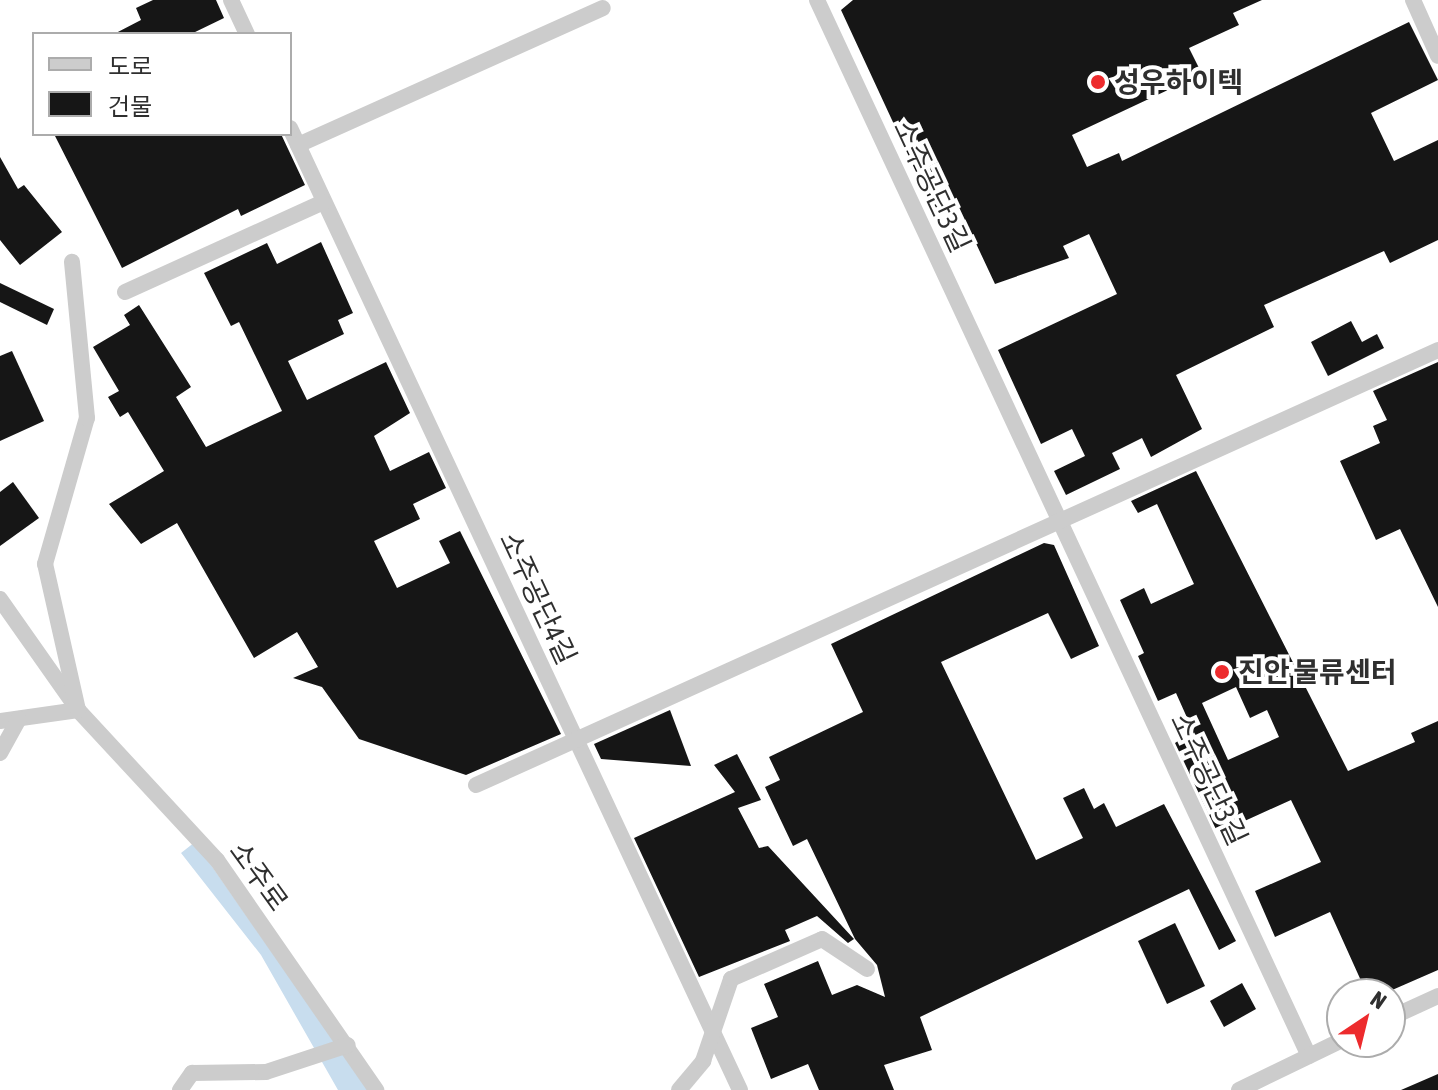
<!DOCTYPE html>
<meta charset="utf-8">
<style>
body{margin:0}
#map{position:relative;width:1438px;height:1090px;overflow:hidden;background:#fff;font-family:"Asap Condensed","Noto Sans KR",sans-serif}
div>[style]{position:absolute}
.water>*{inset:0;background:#c8ddee}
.building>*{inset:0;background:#161616}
.minor>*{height:16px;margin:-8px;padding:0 8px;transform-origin:8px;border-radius:8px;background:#ccc}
.dots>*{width:22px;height:22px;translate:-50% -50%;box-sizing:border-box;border:4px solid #fff;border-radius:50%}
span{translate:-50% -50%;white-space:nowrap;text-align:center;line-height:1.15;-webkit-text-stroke:8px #fff;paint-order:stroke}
.poi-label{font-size:28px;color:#2f2f2f;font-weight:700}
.left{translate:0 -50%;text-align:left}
.street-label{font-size:28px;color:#2f2f2f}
.legend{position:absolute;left:32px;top:32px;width:260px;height:104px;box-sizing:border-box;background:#fff;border:2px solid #acacac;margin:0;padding:10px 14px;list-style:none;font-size:24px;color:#2f2f2f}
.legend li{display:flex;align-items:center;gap:16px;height:40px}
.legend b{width:40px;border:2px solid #acacac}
.north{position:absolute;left:1326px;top:978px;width:80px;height:80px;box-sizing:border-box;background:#fff;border:2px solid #acacac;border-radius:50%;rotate:35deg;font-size:22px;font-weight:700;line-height:32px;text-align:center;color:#2f2f2f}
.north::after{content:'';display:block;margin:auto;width:28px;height:36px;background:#ed2b2d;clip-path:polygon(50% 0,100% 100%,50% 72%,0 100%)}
</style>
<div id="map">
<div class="water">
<i style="clip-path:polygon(195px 842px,368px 1090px,338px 1090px,261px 955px,181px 853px)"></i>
</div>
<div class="building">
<i style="clip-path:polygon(153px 0,216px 0,224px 18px,191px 34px,114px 34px,141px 20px,136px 8px)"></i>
<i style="clip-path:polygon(853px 0,1262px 0,1233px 13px,1239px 25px,1189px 48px,1202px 74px,1072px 135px,1087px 167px,1119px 153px,1122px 161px,1409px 22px,1438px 80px,1371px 113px,1394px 161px,1438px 140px,1438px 240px,1390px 263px,1384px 251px,1264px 305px,1274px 327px,1176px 375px,1202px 429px,1151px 457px,1142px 438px,1112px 453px,1120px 469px,1066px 495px,1054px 471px,1085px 456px,1072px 429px,1041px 444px,998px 350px,1117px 294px,1089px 234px,1063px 246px,1069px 258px,995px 284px,958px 205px,936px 215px,841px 10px)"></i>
<i style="clip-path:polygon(54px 134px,281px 134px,305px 185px,241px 216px,238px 209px,122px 268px)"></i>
<i style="clip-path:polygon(0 157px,18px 189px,24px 185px,62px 232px,20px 265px,0 240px)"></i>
<i style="clip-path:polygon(321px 242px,353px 313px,338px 320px,344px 334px,288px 361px,307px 400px,386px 362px,410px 413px,374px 436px,390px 471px,429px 452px,446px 488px,413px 504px,420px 519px,374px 541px,397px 588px,450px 563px,439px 541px,460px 531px,561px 734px,466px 775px,359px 739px,322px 687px,293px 678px,318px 667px,297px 632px,254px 658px,177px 523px,141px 544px,109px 504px,164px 471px,128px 412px,120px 417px,108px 397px,119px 391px,93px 347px,130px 325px,124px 315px,139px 305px,191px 387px,176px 397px,206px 447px,282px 411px,239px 322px,231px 326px,204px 273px,267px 243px,277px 264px)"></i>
<i style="clip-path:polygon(0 283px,54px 309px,47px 325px,0 302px)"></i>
<i style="clip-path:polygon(1351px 321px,1362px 342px,1377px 334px,1384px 348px,1328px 376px,1311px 342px)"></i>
<i style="clip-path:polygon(12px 351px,44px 421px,0 441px,0 356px)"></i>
<i style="clip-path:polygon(1438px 362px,1438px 607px,1400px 529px,1376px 540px,1340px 461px,1380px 443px,1373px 426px,1387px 420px,1373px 391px)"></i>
<i style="clip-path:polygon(evenodd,1196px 471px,1348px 771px,1415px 742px,1411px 733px,1438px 721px,1438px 970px,1383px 994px,1367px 994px,1330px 912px,1275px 937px,1255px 891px,1321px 862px,1291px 800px,1238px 824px,1243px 832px,1222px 842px,1175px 743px,1193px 731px,1176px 693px,1158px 701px,1138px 656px,1144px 653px,1120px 600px,1144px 588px,1151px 604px,1194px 584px,1157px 504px,1138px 513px,1131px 501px,1196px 471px,1236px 687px,1250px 718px,1267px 710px,1279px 737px,1228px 760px,1202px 703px,1236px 687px)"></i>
<i style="clip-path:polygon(13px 482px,39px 518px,0 546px,0 492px)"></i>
<i style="clip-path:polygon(1044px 543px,1054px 545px,1099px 646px,1071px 659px,1048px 613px,941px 662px,1036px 860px,1083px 838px,1063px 798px,1084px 788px,1094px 809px,1104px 803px,1116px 827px,1164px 804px,1236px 941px,1219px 950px,1189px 889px,920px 1017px,932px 1050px,884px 1065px,894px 1090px,819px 1090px,808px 1064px,771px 1079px,751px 1028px,778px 1017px,764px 984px,818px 961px,832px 995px,857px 985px,885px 997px,877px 965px,855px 939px,807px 839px,793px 846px,765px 787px,780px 780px,769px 757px,863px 712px,831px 644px)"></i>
<i style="clip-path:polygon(670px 710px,691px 766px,601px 759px,594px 744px)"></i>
<i style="clip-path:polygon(737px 754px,761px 800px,738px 808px,759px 848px,768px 846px,854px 939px,848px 943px,817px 916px,785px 930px,790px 941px,699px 977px,634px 838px,735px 792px,714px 765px)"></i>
<i style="clip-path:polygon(1175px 923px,1205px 986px,1167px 1004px,1138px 941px)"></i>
<i style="clip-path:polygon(1242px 983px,1256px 1009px,1224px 1027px,1210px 1001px)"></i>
<i style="clip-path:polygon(1438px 1074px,1438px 1090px,1401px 1090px)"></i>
</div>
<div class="minor">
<i style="left:231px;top:0;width:38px;rotate:65deg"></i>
<i style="left:817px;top:0;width:1165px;rotate:65.02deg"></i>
<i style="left:1413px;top:0;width:61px;rotate:65.9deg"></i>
<i style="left:290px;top:128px;width:1062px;rotate:64.93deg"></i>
<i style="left:298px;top:145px;width:334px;rotate:-24.2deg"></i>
<i style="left:125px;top:292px;width:217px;rotate:-24.4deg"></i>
<i style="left:0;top:599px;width:136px;rotate:54.9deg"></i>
<i style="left:78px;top:710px;width:205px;rotate:47.2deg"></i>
<i style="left:217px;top:860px;width:280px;rotate:55.3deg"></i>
<i style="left:0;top:721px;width:79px;rotate:-8deg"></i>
<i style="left:78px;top:710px;width:150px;rotate:-102.7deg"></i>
<i style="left:45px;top:564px;width:152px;rotate:-74deg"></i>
<i style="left:87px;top:418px;width:157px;rotate:-95.5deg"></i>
<i style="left:0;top:753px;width:39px;rotate:-61deg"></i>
<i style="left:476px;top:785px;width:1056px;rotate:-24.33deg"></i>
<i style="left:1390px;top:1018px;width:53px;rotate:-24.6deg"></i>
<i style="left:180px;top:1090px;width:21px;rotate:-55deg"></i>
<i style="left:192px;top:1073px;width:74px;rotate:-0.8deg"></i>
<i style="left:266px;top:1072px;width:86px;rotate:-18.2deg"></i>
<i style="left:679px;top:1090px;width:38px;rotate:-50deg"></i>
<i style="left:703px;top:1061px;width:87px;rotate:-71.1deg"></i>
<i style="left:731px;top:979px;width:99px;rotate:-23.7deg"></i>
<i style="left:822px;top:939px;width:54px;rotate:33.7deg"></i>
<i style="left:1239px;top:1090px;width:114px;rotate:-25.9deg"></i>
</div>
<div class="dots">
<i style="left:1098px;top:82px;background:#ed2b2d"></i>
<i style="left:1222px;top:672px;background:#ed2b2d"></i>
</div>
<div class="poi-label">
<span class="left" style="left:1114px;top:82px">성우하이텍</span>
<span class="left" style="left:1238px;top:672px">진안 물류센터</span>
</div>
<div class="street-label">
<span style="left:932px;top:186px;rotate:65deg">소주공단3길</span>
<span style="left:538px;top:598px;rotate:65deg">소주공단4길</span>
<span style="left:1209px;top:779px;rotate:65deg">소주공단3길</span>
<span style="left:259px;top:876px;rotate:54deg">소주로</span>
</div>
<ul class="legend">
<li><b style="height:10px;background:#ccc"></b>도로</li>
<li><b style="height:22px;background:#161616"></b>건물</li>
</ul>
<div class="north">N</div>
</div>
